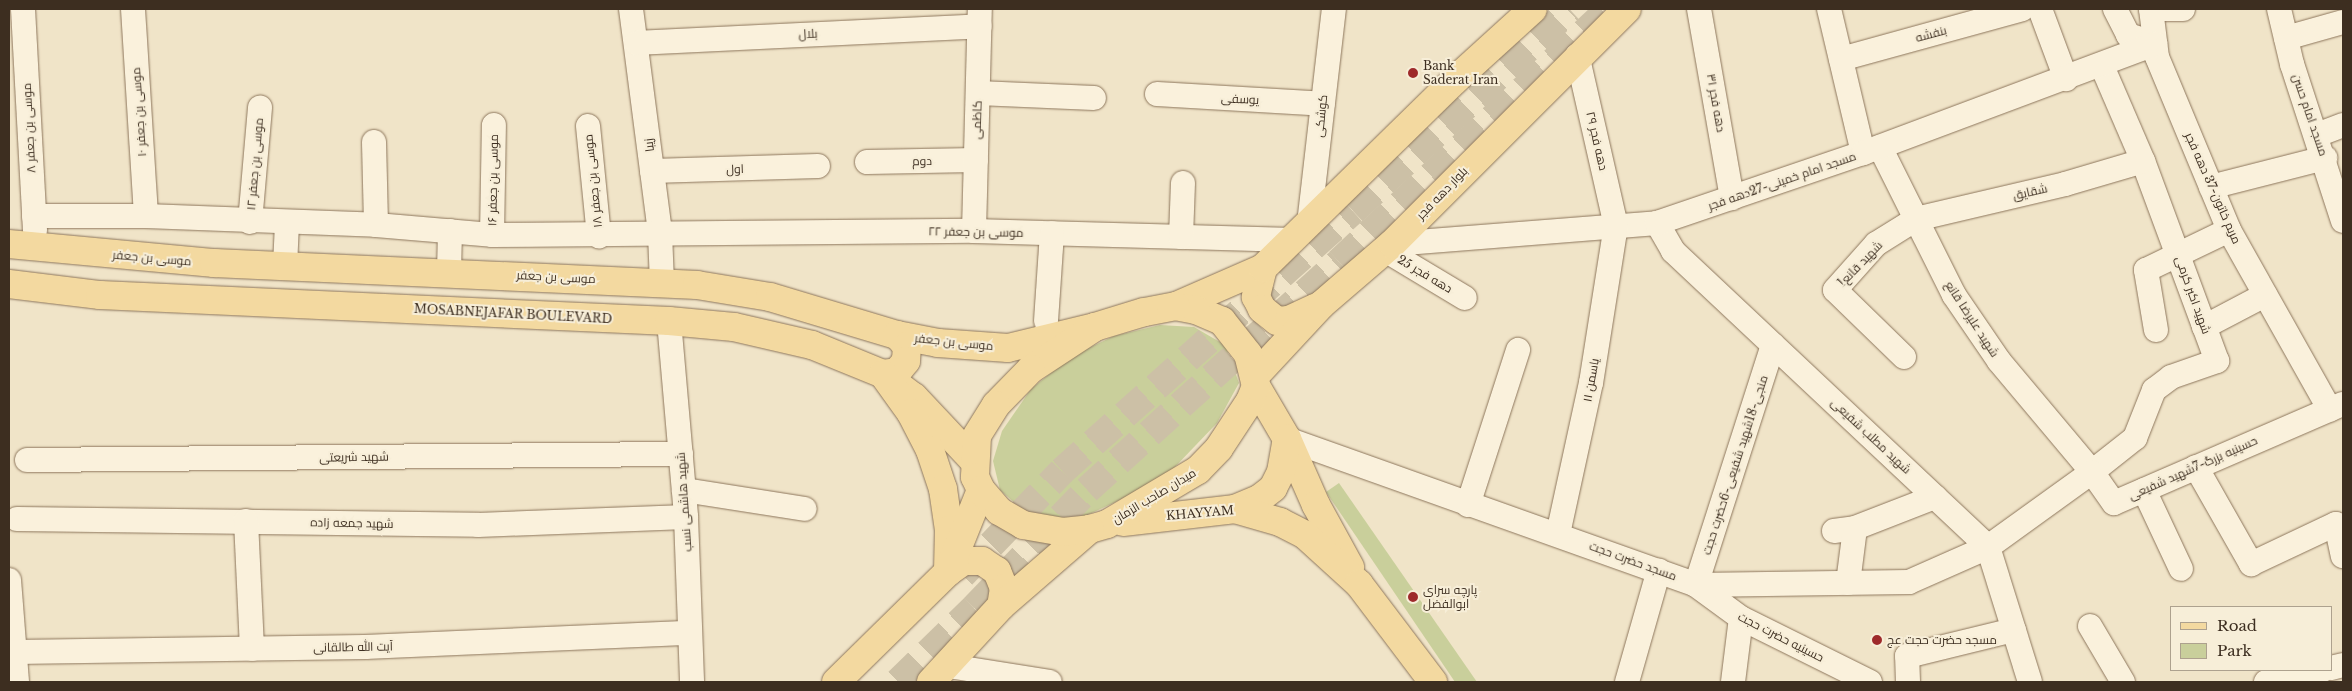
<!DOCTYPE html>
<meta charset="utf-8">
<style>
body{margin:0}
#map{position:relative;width:2352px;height:691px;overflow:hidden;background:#f0e4c8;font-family:"Libre Baskerville",Cairo,serif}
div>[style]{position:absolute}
.green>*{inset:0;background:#c9cf9b}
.major-tunnel>*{height:28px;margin-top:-14px;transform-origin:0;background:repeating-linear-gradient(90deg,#ccc0a6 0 28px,transparent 0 42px)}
.roads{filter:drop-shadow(0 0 1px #8d765c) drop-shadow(0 0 1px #8d765c)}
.minor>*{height:24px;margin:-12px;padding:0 12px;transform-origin:12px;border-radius:12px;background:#faf1dc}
.major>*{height:28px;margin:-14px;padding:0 14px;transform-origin:14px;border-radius:14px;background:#f3d9a0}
.dots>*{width:14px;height:14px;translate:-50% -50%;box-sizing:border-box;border:2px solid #f7eed8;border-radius:50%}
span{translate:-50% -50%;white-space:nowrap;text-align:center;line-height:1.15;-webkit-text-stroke:4px #f7eed8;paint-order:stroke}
.street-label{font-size:12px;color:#3d2e20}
.poi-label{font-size:12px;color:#3d2e20}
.left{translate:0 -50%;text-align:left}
.frame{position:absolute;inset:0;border:10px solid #3d2e20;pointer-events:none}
.legend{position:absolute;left:2170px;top:606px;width:162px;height:65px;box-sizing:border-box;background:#f7eed8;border:1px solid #ada18e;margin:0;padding:6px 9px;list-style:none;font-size:15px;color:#3d2e20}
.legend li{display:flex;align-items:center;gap:10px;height:25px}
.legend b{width:25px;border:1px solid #ada18e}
</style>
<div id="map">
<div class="green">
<i style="clip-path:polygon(1160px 325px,1194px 327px,1225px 345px,1239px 383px,1217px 423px,1173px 469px,1124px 498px,1081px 518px,1033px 519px,1000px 490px,993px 461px,1002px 431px,1031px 389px,1072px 356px,1114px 336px)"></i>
<i style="clip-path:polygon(1339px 483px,1477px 682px,1455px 682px,1326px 492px)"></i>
</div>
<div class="major-tunnel">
<i style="left:962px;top:575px;width:144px;rotate:-46.1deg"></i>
<i style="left:1062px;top:471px;width:390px;rotate:-41.8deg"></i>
<i style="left:1353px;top:211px;width:296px;rotate:-42.9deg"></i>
<i style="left:898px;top:682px;width:106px;rotate:-44.2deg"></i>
<i style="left:974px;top:608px;width:163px;rotate:-46.2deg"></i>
<i style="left:1087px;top:490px;width:340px;rotate:-42.1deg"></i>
<i style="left:1339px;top:262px;width:370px;rotate:-43.1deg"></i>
</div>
<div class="roads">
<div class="minor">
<i style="left:23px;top:9px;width:222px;rotate:86.9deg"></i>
<i style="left:133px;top:9px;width:207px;rotate:86.4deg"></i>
<i style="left:631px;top:9px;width:226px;rotate:82.6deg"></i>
<i style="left:660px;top:233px;width:49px;rotate:87.7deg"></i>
<i style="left:1699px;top:9px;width:192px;rotate:80.1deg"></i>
<i style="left:1829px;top:9px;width:148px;rotate:76.7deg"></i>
<i style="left:2040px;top:9px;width:75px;rotate:69.6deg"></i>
<i style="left:2115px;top:9px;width:29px;rotate:63deg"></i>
<i style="left:2128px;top:35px;width:28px;rotate:18deg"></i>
<i style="left:2151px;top:9px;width:48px;rotate:82.9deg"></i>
<i style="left:2157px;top:57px;width:187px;rotate:67.4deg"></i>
<i style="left:2229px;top:230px;width:206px;rotate:60.7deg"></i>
<i style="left:2151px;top:9px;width:32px"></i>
<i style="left:2279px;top:9px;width:57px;rotate:76.7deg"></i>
<i style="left:2292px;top:64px;width:165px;rotate:72deg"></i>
<i style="left:2286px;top:38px;width:59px;rotate:-15.7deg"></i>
<i style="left:637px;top:43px;width:343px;rotate:-2.8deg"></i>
<i style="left:1841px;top:59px;width:188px;rotate:-15.4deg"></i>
<i style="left:978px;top:93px;width:116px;rotate:2.5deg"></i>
<i style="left:1157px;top:94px;width:166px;rotate:3.4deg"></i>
<i style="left:588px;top:126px;width:111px;rotate:84.3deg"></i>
<i style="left:2317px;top:135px;width:28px;rotate:-21deg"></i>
<i style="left:374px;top:142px;width:83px;rotate:88.6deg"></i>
<i style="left:1880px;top:147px;width:165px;rotate:63.4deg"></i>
<i style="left:1954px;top:295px;width:80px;rotate:55.7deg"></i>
<i style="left:1999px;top:361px;width:145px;rotate:50deg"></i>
<i style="left:2092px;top:472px;width:55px;rotate:-38.3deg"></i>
<i style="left:2135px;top:438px;width:52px;rotate:-68.4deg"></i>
<i style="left:2154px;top:390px;width:21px;rotate:-37deg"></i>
<i style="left:2171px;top:377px;width:49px;rotate:-19.2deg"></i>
<i style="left:2217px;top:361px;width:213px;rotate:-110.3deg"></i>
<i style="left:2143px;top:161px;width:103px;rotate:-113.3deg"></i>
<i style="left:867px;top:162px;width:109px;rotate:-1.1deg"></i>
<i style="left:652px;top:171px;width:166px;rotate:-1.7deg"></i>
<i style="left:2211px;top:187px;width:118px;rotate:-14.3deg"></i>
<i style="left:34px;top:216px;width:112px"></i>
<i style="left:146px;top:216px;width:230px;rotate:2.2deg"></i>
<i style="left:376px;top:225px;width:116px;rotate:4.9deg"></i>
<i style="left:492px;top:235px;width:482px;rotate:-0.5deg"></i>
<i style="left:974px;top:231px;width:319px;rotate:1.6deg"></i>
<i style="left:250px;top:222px;width:115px;rotate:-85deg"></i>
<i style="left:1657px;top:223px;width:32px;rotate:60deg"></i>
<i style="left:1673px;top:251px;width:432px;rotate:43.2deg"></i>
<i style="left:1988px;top:547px;width:141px;rotate:72.7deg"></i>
<i style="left:1309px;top:224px;width:216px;rotate:-83.4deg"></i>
<i style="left:974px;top:231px;width:222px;rotate:-88.5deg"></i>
<i style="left:492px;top:235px;width:110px;rotate:-89deg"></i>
<i style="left:1181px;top:237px;width:54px;rotate:-87.9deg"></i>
<i style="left:1392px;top:244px;width:266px;rotate:-4.5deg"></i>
<i style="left:1657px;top:223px;width:218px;rotate:-18.8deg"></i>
<i style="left:1863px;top:153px;width:312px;rotate:-20.5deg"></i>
<i style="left:1385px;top:250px;width:93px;rotate:31deg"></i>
<i style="left:285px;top:266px;width:43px;rotate:-87.3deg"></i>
<i style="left:449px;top:272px;width:41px;rotate:-88.6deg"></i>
<i style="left:669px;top:321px;width:197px;rotate:85deg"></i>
<i style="left:686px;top:517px;width:165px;rotate:87.9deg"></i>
<i style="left:1046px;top:321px;width:88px;rotate:-86.1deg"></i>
<i style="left:2204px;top:327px;width:69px;rotate:-27.7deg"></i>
<i style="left:2156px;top:330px;width:61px;rotate:-99.5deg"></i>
<i style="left:2146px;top:270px;width:92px;rotate:-25.7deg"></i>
<i style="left:1773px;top:345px;width:252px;rotate:107.8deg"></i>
<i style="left:1696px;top:585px;width:56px;rotate:36.3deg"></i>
<i style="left:1741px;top:618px;width:144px;rotate:26.4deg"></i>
<i style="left:1904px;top:357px;width:96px;rotate:-135.8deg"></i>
<i style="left:1835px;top:290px;width:62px;rotate:-48.3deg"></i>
<i style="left:1876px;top:244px;width:47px;rotate:-32deg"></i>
<i style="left:1916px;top:219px;width:153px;rotate:-13.2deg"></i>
<i style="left:2065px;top:184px;width:81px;rotate:-16.4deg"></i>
<i style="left:1287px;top:439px;width:434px;rotate:19.6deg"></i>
<i style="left:1696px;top:585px;width:213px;rotate:-0.8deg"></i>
<i style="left:1909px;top:582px;width:86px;rotate:-23.9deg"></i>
<i style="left:1988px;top:547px;width:128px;rotate:-35.8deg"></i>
<i style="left:2092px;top:472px;width:38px;rotate:55deg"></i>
<i style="left:2114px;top:503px;width:249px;rotate:-23.4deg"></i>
<i style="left:27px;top:460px;width:654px;rotate:-0.53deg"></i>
<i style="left:2196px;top:467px;width:112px;rotate:60.4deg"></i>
<i style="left:2251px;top:564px;width:94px;rotate:-25.2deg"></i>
<i style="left:2336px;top:524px;width:33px;rotate:78deg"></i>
<i style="left:684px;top:490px;width:122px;rotate:8.9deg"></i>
<i style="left:2144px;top:490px;width:87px;rotate:64.9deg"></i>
<i style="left:1468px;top:505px;width:163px;rotate:-72.1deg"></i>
<i style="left:17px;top:519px;width:461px;rotate:0.7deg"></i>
<i style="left:478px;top:525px;width:208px;rotate:-2.2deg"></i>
<i style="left:246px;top:521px;width:128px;rotate:87.3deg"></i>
<i style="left:1834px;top:531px;width:21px;rotate:-8deg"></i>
<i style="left:1558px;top:534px;width:155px;rotate:-77.7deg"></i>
<i style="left:1591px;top:383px;width:159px;rotate:-81deg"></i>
<i style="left:1616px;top:226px;width:175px;rotate:-102.8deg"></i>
<i style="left:9px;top:580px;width:102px;rotate:85.5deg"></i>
<i style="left:1848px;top:583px;width:55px;rotate:-82.7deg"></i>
<i style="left:1855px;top:528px;width:86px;rotate:-21.2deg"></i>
<i style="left:2090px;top:626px;width:65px;rotate:59.5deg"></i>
<i style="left:15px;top:652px;width:350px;rotate:-0.8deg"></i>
<i style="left:365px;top:647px;width:325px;rotate:-2.5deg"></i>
<i style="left:949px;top:666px;width:102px;rotate:9deg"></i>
<i style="left:2331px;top:668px;width:12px;rotate:-14deg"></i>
<i style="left:1627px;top:682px;width:116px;rotate:-74.1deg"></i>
<i style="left:1733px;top:682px;width:64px;rotate:-82.9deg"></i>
<i style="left:1908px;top:682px;width:26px;rotate:-92deg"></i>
<i style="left:1907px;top:656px;width:110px;rotate:-13.7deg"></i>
<i style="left:2266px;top:682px;width:58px;rotate:-11.9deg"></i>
</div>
<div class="major">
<i style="left:9px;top:244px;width:206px;rotate:5.3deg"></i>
<i style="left:214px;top:263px;width:484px;rotate:2.6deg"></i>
<i style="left:697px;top:285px;width:74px;rotate:9.3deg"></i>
<i style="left:770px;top:297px;width:133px;rotate:16.7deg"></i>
<i style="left:897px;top:335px;width:42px;rotate:11deg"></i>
<i style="left:938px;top:343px;width:70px;rotate:4.1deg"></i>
<i style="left:1008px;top:348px;width:89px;rotate:-13.6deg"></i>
<i style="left:1263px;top:268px;width:30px;rotate:104deg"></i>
<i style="left:1256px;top:297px;width:13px;rotate:63deg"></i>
<i style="left:1262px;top:309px;width:19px;rotate:39deg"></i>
<i style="left:1277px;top:321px;width:12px;rotate:-5deg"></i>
<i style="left:1289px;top:320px;width:29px;rotate:-25deg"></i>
<i style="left:9px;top:284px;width:92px;rotate:6.9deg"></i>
<i style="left:100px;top:295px;width:570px;rotate:2.62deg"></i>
<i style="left:669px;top:321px;width:65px;rotate:5.3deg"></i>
<i style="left:734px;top:327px;width:80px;rotate:13deg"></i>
<i style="left:812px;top:345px;width:77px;rotate:22.2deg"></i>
<i style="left:883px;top:374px;width:39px;rotate:37deg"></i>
<i style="left:914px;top:397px;width:89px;rotate:46.8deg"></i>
<i style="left:1176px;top:306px;width:95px;rotate:-23.6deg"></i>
<i style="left:1263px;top:268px;width:269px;rotate:-44.4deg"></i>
<i style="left:1455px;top:80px;width:105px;rotate:-42.3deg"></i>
<i style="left:897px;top:335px;width:15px;rotate:48deg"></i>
<i style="left:907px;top:346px;width:15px;rotate:94deg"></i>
<i style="left:906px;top:361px;width:14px;rotate:129deg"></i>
<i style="left:897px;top:372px;width:14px;rotate:172deg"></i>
<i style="left:883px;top:374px;width:48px;rotate:54.3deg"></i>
<i style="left:911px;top:413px;width:42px;rotate:62.8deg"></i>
<i style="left:930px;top:450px;width:41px;rotate:71.6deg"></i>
<i style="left:943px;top:489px;width:41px;rotate:81.7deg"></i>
<i style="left:949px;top:530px;width:42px;rotate:91.4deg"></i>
<i style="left:1255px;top:376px;width:97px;rotate:-47.1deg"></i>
<i style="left:1321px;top:305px;width:94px;rotate:-40.7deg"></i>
<i style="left:1392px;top:244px;width:332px;rotate:-45deg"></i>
<i style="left:1256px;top:386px;width:61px;rotate:59.7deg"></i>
<i style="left:1287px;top:439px;width:72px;rotate:66.3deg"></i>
<i style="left:1316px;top:505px;width:71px;rotate:61.3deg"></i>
<i style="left:1235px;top:509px;width:26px;rotate:-23deg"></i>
<i style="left:1259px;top:499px;width:18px;rotate:-38deg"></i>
<i style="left:1273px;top:488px;width:18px;rotate:-63deg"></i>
<i style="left:1281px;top:472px;width:34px;rotate:-80deg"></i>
<i style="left:1123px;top:522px;width:113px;rotate:-6.6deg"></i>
<i style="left:1235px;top:509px;width:47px;rotate:16.1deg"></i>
<i style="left:1280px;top:522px;width:28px;rotate:27deg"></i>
<i style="left:1305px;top:535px;width:73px;rotate:42.2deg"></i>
<i style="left:1359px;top:584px;width:123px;rotate:52.9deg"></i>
<i style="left:948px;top:572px;width:19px;rotate:-35deg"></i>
<i style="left:964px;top:561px;width:18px"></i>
<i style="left:982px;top:561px;width:18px;rotate:34deg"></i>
<i style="left:997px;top:571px;width:18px;rotate:68deg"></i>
<i style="left:1004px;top:588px;width:18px;rotate:99deg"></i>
<i style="left:836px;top:682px;width:157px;rotate:-44.5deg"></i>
<i style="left:948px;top:572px;width:88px;rotate:-68.1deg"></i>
<i style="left:931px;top:682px;width:103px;rotate:-47.4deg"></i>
<i style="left:1001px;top:606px;width:118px;rotate:-40.9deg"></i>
<i style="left:1090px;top:529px;width:18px;rotate:-16deg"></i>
<i style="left:1107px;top:524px;width:106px;rotate:-30.7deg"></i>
<i style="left:1198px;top:470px;width:30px;rotate:-46deg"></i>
<i style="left:1219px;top:448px;width:56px;rotate:-56.6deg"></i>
<i style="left:1250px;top:401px;width:16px;rotate:-68deg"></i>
<i style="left:1256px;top:386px;width:33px;rotate:-104deg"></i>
<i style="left:1248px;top:354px;width:42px;rotate:-128.2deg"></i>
<i style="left:1222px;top:321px;width:28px;rotate:-157deg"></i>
<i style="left:1196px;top:310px;width:20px;rotate:-169deg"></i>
<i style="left:1176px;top:306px;width:33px;rotate:169deg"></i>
<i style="left:1144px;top:312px;width:51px;rotate:163deg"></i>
<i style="left:1095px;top:327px;width:77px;rotate:146.7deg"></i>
<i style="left:1031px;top:369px;width:50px;rotate:134.2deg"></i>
<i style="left:996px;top:405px;width:36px;rotate:122deg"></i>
<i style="left:977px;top:436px;width:41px;rotate:92.8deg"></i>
<i style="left:975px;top:477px;width:14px;rotate:65deg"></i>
<i style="left:981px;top:490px;width:28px;rotate:49deg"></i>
<i style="left:999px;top:511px;width:28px;rotate:30deg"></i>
<i style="left:1023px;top:525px;width:41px;rotate:9.9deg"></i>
<i style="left:1063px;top:532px;width:27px;rotate:-6deg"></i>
</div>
</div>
<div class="dots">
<i style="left:1413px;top:73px;background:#9e2a2b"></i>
<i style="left:1413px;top:597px;background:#9e2a2b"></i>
<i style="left:1877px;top:640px;background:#9e2a2b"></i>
</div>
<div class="street-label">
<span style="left:808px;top:34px;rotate:-3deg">بلال</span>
<span style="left:1931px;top:34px;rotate:-15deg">بنفشه</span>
<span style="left:1240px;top:99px;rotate:3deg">یوسفی</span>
<span style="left:1716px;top:103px;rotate:80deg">دهه فجر ۳۱</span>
<span style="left:139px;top:112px;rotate:-94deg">موسی بن جعفر ۱۰</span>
<span style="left:2310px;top:115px;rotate:71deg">مسجد امام حسن</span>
<span style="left:1321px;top:116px;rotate:-84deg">کوشکی</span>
<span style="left:977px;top:120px;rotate:-88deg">کاظمی</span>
<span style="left:29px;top:128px;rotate:-93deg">موسی بن جعفر ۸</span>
<span style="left:1597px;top:141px;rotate:77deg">دهه فجر ۲۹</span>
<span style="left:649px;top:145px;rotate:-97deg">زیبا</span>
<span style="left:922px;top:161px;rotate:-1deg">دوم</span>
<span style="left:255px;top:164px;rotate:-85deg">موسی بن جعفر ۱۲</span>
<span style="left:735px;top:169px;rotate:-2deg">اول</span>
<span style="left:493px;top:180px;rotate:-89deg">موسی بن جعفر ۱۶</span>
<span style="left:593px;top:181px;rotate:-96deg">موسی بن جعفر ۱۸</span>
<span style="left:1782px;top:181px;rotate:-19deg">مسجد امام خمینی-27دهه فجر</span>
<span style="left:2213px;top:188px;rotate:66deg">مریم خاتون-37 دهه فجر</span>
<span style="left:2030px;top:192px;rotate:-13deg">شقایق</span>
<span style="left:1442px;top:193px;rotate:-46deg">بلوار دهه فجر</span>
<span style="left:976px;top:232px;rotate:1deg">موسی بن جعفر ۲۲</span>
<span style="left:152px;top:258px;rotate:5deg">موسی بن جعفر</span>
<span style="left:1860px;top:264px;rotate:-46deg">1شهید قانع</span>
<span style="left:1425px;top:274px;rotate:31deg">دهه فجر 25</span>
<span style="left:556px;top:277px;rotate:3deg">موسی بن جعفر</span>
<span style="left:2193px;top:295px;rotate:70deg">شهید اکبر کرمی</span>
<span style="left:513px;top:314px;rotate:3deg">MOSABNEJAFAR BOULEVARD</span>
<span style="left:1972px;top:319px;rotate:57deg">شهید علیرضا قانع</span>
<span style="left:954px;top:342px;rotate:6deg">موسی بن جعفر</span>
<span style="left:1591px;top:380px;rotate:-80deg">یاسمن ۱۱</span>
<span style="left:1871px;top:436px;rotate:43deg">شهید مطلب شفیعی</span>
<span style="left:354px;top:457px;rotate:-1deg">شهید شریعتی</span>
<span style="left:1735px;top:465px;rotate:-72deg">منجی-18شهید شفیعی-6حضرت حجت</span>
<span style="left:2193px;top:468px;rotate:-24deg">حسینیه بزرگ-7شهید شفیعی</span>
<span style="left:1154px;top:496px;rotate:-31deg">میدان صاحب الزمان</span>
<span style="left:684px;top:502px;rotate:-94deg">شهید هاشمی نسب</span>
<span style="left:1200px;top:513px;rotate:-5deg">KHAYYAM</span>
<span style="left:352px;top:523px;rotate:1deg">شهید جمعه زاده</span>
<span style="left:1633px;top:561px;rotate:20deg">مسجد حضرت حجت</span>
<span style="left:1781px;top:637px;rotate:27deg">حسینیه حضرت حجت</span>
<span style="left:353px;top:647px;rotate:-1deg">آیت الله طالقانی</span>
</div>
<div class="poi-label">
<span class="left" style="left:1423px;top:73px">Bank<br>Saderat Iran</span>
<span class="left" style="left:1423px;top:597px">پارچه سرای<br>ابوالفضل</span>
<span class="left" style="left:1887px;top:640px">مسجد حضرت حجت عج</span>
</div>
<div class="frame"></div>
<ul class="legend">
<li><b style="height:6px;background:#f3d9a0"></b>Road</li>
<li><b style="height:14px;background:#c9cf9b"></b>Park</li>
</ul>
</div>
